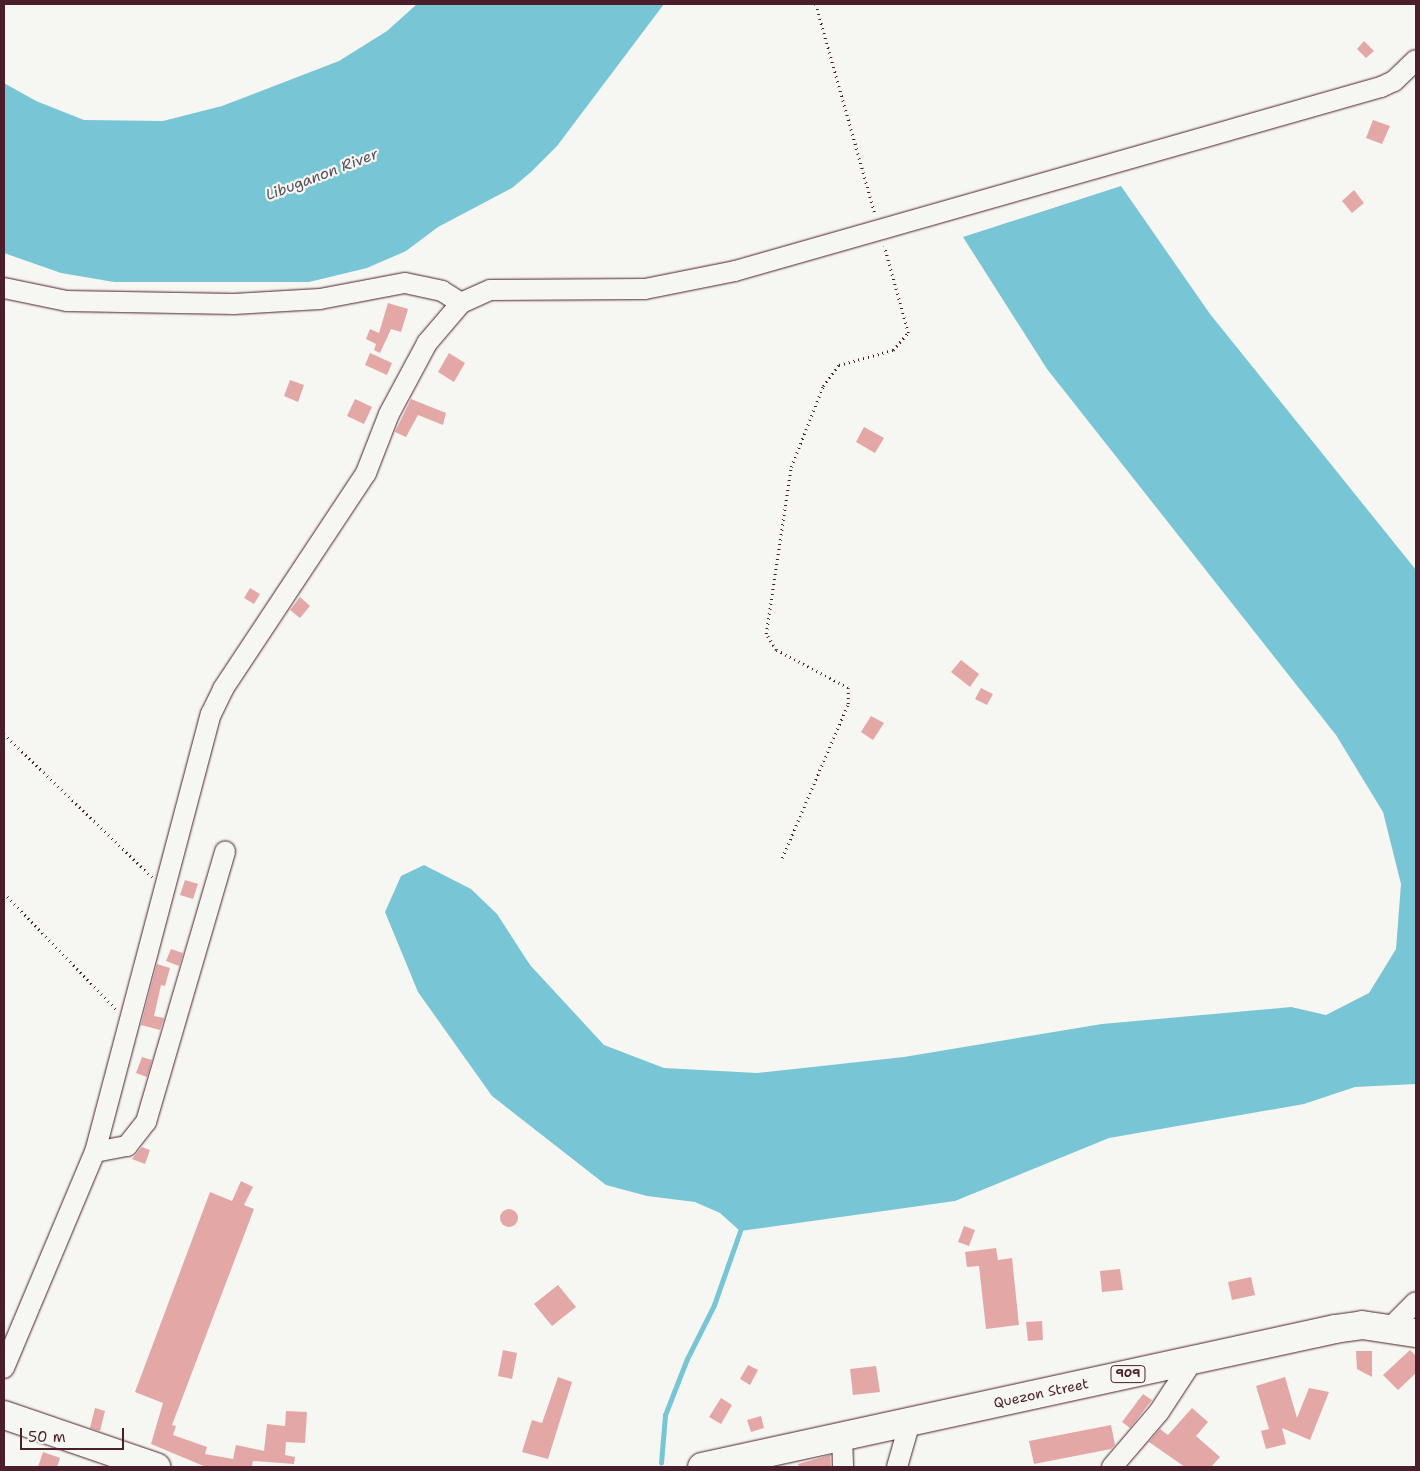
<!DOCTYPE html>
<style>
body{margin:0}
#map{position:relative;width:1420px;height:1471px;overflow:hidden;background:#f6f6f2;font-family:"Shantell Sans",sans-serif}
div>[style]{position:absolute}
.water>*{inset:0;background:#78c6d5}
.stream>*{height:4.5px;margin:-2.25px;padding:0 2.25px;transform-origin:2.25px;border-radius:2.25px;background:#78c6d5}
.building>*{inset:0;background:#e3a8a6}
.round{border-radius:50%}
.path>*{height:2.5px;margin-top:-1.25px;transform-origin:0;background:repeating-linear-gradient(90deg,#4a1f2b 0 1px,transparent 0 5px)}
.roads{filter:drop-shadow(0 0 1px #4a1f2b) drop-shadow(0 0 1px #4a1f2b)}
.minor>*{height:20px;margin:-10px;padding:0 10px;transform-origin:10px;border-radius:10px;background:#f6f6f2}
.highway>*{height:28px;margin:-14px;padding:0 14px;transform-origin:14px;border-radius:14px;background:#f6f6f2}
span{translate:-50% -50%;white-space:nowrap;text-align:center;line-height:1.15;-webkit-text-stroke:4.5px #f6f6f2;paint-order:stroke}
.shield-label span{padding:1px 4px;background:#f6f6f2;border:1px solid;border-radius:4px;-webkit-text-stroke-width:0}
.shield-label{font-size:12px;color:#4a1f2b;font-weight:700}
.street-label{font-size:14px;color:#4a1f2b}
.water-label{font-size:15px;color:#58515e;font-style:italic}
.frame{position:absolute;inset:0;border:5px solid #4a1f2b;pointer-events:none}
.scale{position:absolute;left:20px;top:1428px;width:104px;height:22px;box-sizing:border-box;border:2px solid #4a1f2b;border-top:0;padding-left:6px;font-size:15px;line-height:18px;white-space:nowrap;color:#4a1f2b;-webkit-text-stroke:4px #f6f6f2;paint-order:stroke}
</style>
<div id="map">
<div class="water">
<i style="clip-path:polygon(417px 4px,664px 4px,557px 146px,531px 172px,512px 188px,438px 227px,406px 251px,367px 268px,309px 282px,114px 282px,61px 273px,4px 253px,4px 83px,36px 101px,84px 120px,163px 121px,222px 106px,339px 61px,387px 31px)"></i>
<i style="clip-path:polygon(1121px 186px,1210px 314px,1416px 570px,1416px 1084px,1355px 1087px,1304px 1104px,1109px 1138px,955px 1201px,740px 1231px,720px 1213px,695px 1202px,647px 1196px,606px 1185px,492px 1096px,418px 992px,385px 912px,401px 876px,424px 865px,471px 889px,497px 914px,530px 965px,604px 1045px,664px 1068px,757px 1073px,904px 1057px,1102px 1024px,1291px 1007px,1326px 1015px,1369px 993px,1396px 949px,1401px 884px,1383px 812px,1336px 735px,1047px 369px,963px 237px)"></i>
</div>
<div class="stream">
<i style="left:661px;top:1463px;width:48px;rotate:-85.2deg"></i>
<i style="left:665px;top:1415px;width:60px;rotate:-68.6deg"></i>
<i style="left:687px;top:1359px;width:60px;rotate:-63.4deg"></i>
<i style="left:714px;top:1305px;width:78px;rotate:-70.6deg"></i>
</div>
<div class="building">
<i style="clip-path:polygon(1364px 41px,1374px 51px,1366px 58px,1357px 49px)"></i>
<i style="clip-path:polygon(1373px 120px,1390px 126px,1382px 144px,1366px 138px)"></i>
<i style="clip-path:polygon(1354px 190px,1364px 203px,1352px 213px,1342px 201px)"></i>
<i style="clip-path:polygon(388px 303px,408px 309px,401px 332px,391px 329px,380px 353px,374px 350px,376px 344px,366px 339px,370px 329px,379px 333px)"></i>
<i style="clip-path:polygon(370px 353px,392px 363px,387px 375px,365px 365px)"></i>
<i style="clip-path:polygon(449px 353px,465px 363px,454px 382px,438px 372px)"></i>
<i style="clip-path:polygon(290px 380px,304px 385px,298px 402px,284px 396px)"></i>
<i style="clip-path:polygon(355px 399px,372px 407px,364px 424px,347px 416px)"></i>
<i style="clip-path:polygon(411px 399px,446px 413px,443px 425px,418px 415px,406px 437px,395px 432px)"></i>
<i style="clip-path:polygon(864px 427px,884px 438px,875px 453px,856px 442px)"></i>
<i style="clip-path:polygon(250px 588px,260px 594px,254px 604px,244px 598px)"></i>
<i style="clip-path:polygon(300px 597px,310px 606px,300px 618px,290px 610px)"></i>
<i style="clip-path:polygon(961px 660px,979px 674px,970px 687px,951px 672px)"></i>
<i style="clip-path:polygon(981px 688px,993px 694px,987px 705px,975px 699px)"></i>
<i style="clip-path:polygon(871px 716px,884px 723px,873px 740px,861px 732px)"></i>
<i style="clip-path:polygon(185px 880px,198px 884px,193px 899px,180px 895px)"></i>
<i style="clip-path:polygon(171px 949px,183px 953px,179px 966px,166px 961px)"></i>
<i style="clip-path:polygon(157px 964px,170px 968px,165px 986px,161px 985px,154px 1016px,164px 1018px,160px 1030px,141px 1025px)"></i>
<i style="clip-path:polygon(142px 1057px,152px 1060px,147px 1077px,136px 1073px)"></i>
<i style="clip-path:polygon(142px 1147px,150px 1150px,145px 1164px,132px 1159px)"></i>
<i style="clip-path:polygon(241px 1181px,253px 1187px,244px 1205px,254px 1209px,172px 1425px,176px 1426px,173px 1435px,207px 1447px,205px 1454px,233px 1459px,236px 1445px,264px 1451px,267px 1424px,285px 1426px,286px 1411px,307px 1412px,305px 1443px,286px 1442px,285px 1455px,295px 1457px,294px 1464px,253px 1461px,252px 1467px,206px 1467px,151px 1444px,163px 1403px,135px 1392px,210px 1192px,232px 1201px)"></i>
<i class="round" style="left:500px;top:1209px;width:18px;height:18px"></i>
<i style="clip-path:polygon(964px 1226px,975px 1230px,969px 1246px,958px 1242px)"></i>
<i style="clip-path:polygon(996px 1248px,998px 1260px,1012px 1258px,1019px 1325px,986px 1329px,979px 1266px,967px 1267px,965px 1252px)"></i>
<i style="clip-path:polygon(1120px 1269px,1123px 1290px,1102px 1292px,1100px 1271px)"></i>
<i style="clip-path:polygon(1251px 1277px,1255px 1295px,1232px 1300px,1228px 1282px)"></i>
<i style="clip-path:polygon(558px 1285px,576px 1307px,552px 1326px,534px 1304px)"></i>
<i style="clip-path:polygon(1042px 1321px,1043px 1340px,1028px 1341px,1026px 1322px)"></i>
<i style="clip-path:polygon(503px 1350px,517px 1353px,512px 1379px,498px 1376px)"></i>
<i style="clip-path:polygon(1410px 1350px,1416px 1356px,1416px 1373px,1398px 1390px,1383px 1375px)"></i>
<i style="clip-path:polygon(1356px 1351px,1372px 1351px,1372px 1377px,1357px 1369px)"></i>
<i style="clip-path:polygon(748px 1365px,758px 1370px,750px 1385px,740px 1379px)"></i>
<i style="clip-path:polygon(876px 1366px,880px 1392px,853px 1395px,850px 1369px)"></i>
<i style="clip-path:polygon(558px 1377px,572px 1382px,548px 1459px,522px 1452px,532px 1420px,542px 1423px)"></i>
<i style="clip-path:polygon(1285px 1377px,1297px 1418px,1309px 1388px,1329px 1392px,1310px 1440px,1282px 1428px,1286px 1444px,1266px 1449px,1261px 1431px,1269px 1429px,1256px 1386px)"></i>
<i style="clip-path:polygon(1143px 1394px,1152px 1400px,1130px 1428px,1122px 1422px)"></i>
<i style="clip-path:polygon(721px 1398px,732px 1405px,721px 1424px,709px 1417px)"></i>
<i style="clip-path:polygon(95px 1408px,105px 1411px,100px 1431px,90px 1428px)"></i>
<i style="clip-path:polygon(1192px 1408px,1208px 1422px,1196px 1436px,1220px 1457px,1211px 1467px,1185px 1467px,1149px 1442px,1160px 1429px,1168px 1435px)"></i>
<i style="clip-path:polygon(761px 1416px,764px 1428px,751px 1432px,747px 1420px)"></i>
<i style="clip-path:polygon(1111px 1425px,1115px 1445px,1111px 1449px,1034px 1464px,1029px 1441px)"></i>
<i style="clip-path:polygon(43px 1452px,60px 1458px,57px 1467px,38px 1467px)"></i>
<i style="clip-path:polygon(830px 1455px,831px 1467px,799px 1467px,798px 1464px)"></i>
</div>
<div class="path">
<i style="left:816px;top:4px;width:218px;rotate:74.3deg"></i>
<i style="left:4px;top:734px;width:206px;rotate:44deg"></i>
<i style="left:782px;top:858px;width:168px;rotate:-66.8deg"></i>
<i style="left:848px;top:704px;width:16px;rotate:-90deg"></i>
<i style="left:848px;top:688px;width:81px;rotate:-152.2deg"></i>
<i style="left:776px;top:650px;width:19px;rotate:-122deg"></i>
<i style="left:766px;top:634px;width:169px;rotate:-81.5deg"></i>
<i style="left:791px;top:467px;width:87px;rotate:-68.4deg"></i>
<i style="left:823px;top:386px;width:26px;rotate:-53deg"></i>
<i style="left:839px;top:365px;width:56px;rotate:-15.5deg"></i>
<i style="left:893px;top:350px;width:23px;rotate:-49deg"></i>
<i style="left:908px;top:333px;width:90px;rotate:-105.4deg"></i>
<i style="left:4px;top:893px;width:161px;rotate:46deg"></i>
</div>
<div class="roads">
<div class="minor">
<i style="left:4px;top:288px;width:64px;rotate:11.7deg"></i>
<i style="left:67px;top:301px;width:167px;rotate:1deg"></i>
<i style="left:234px;top:304px;width:86px;rotate:-3.3deg"></i>
<i style="left:320px;top:299px;width:86px;rotate:-10.7deg"></i>
<i style="left:405px;top:283px;width:38px;rotate:12deg"></i>
<i style="left:442px;top:291px;width:22px;rotate:32deg"></i>
<i style="left:95px;top:1152px;width:33px;rotate:-11deg"></i>
<i style="left:127px;top:1146px;width:31px;rotate:-52deg"></i>
<i style="left:146px;top:1122px;width:282px;rotate:-73.7deg"></i>
<i style="left:1391px;top:1327px;width:35px;rotate:-45deg"></i>
<i style="left:4px;top:1368px;width:234px;rotate:-67.2deg"></i>
<i style="left:95px;top:1152px;width:453px;rotate:-75.2deg"></i>
<i style="left:211px;top:714px;width:28px;rotate:-64deg"></i>
<i style="left:223px;top:689px;width:259px;rotate:-56.5deg"></i>
<i style="left:366px;top:473px;width:63px;rotate:-68.7deg"></i>
<i style="left:389px;top:414px;width:81px;rotate:-61.8deg"></i>
<i style="left:427px;top:343px;width:52px;rotate:-49.6deg"></i>
<i style="left:461px;top:303px;width:32px;rotate:-24deg"></i>
<i style="left:490px;top:290px;width:155px;rotate:-0.4deg"></i>
<i style="left:645px;top:289px;width:92px;rotate:-11.3deg"></i>
<i style="left:735px;top:271px;width:672px;rotate:-15.9deg"></i>
<i style="left:1381px;top:87px;width:14px;rotate:-25deg"></i>
<i style="left:1394px;top:81px;width:30px;rotate:-44deg"></i>
<i style="left:842px;top:1436px;width:31px;rotate:88deg"></i>
<i style="left:897px;top:1467px;width:47px;rotate:-73.9deg"></i>
<i style="left:1112px;top:1467px;width:72px;rotate:-49.5deg"></i>
<i style="left:1159px;top:1412px;width:62px;rotate:-56.8deg"></i>
</div>
<div class="highway">
<i style="left:4px;top:1415px;width:161px;rotate:18.9deg"></i>
<i style="left:702px;top:1467px;width:648px;rotate:-12.3deg"></i>
<i style="left:1335px;top:1329px;width:27px;rotate:-8deg"></i>
<i style="left:1362px;top:1325px;width:55px;rotate:8.4deg"></i>
</div>
</div>
<div class="shield-label">
<span style="left:1128px;top:1374px">909</span>
</div>
<div class="street-label">
<span style="left:1041px;top:1393px;rotate:-12deg">Quezon Street</span>
</div>
<div class="water-label">
<span style="left:322px;top:175px;rotate:-21deg">Libuganon River</span>
</div>
<div class="frame"></div>
<div class="scale">50 m</div>
</div>
